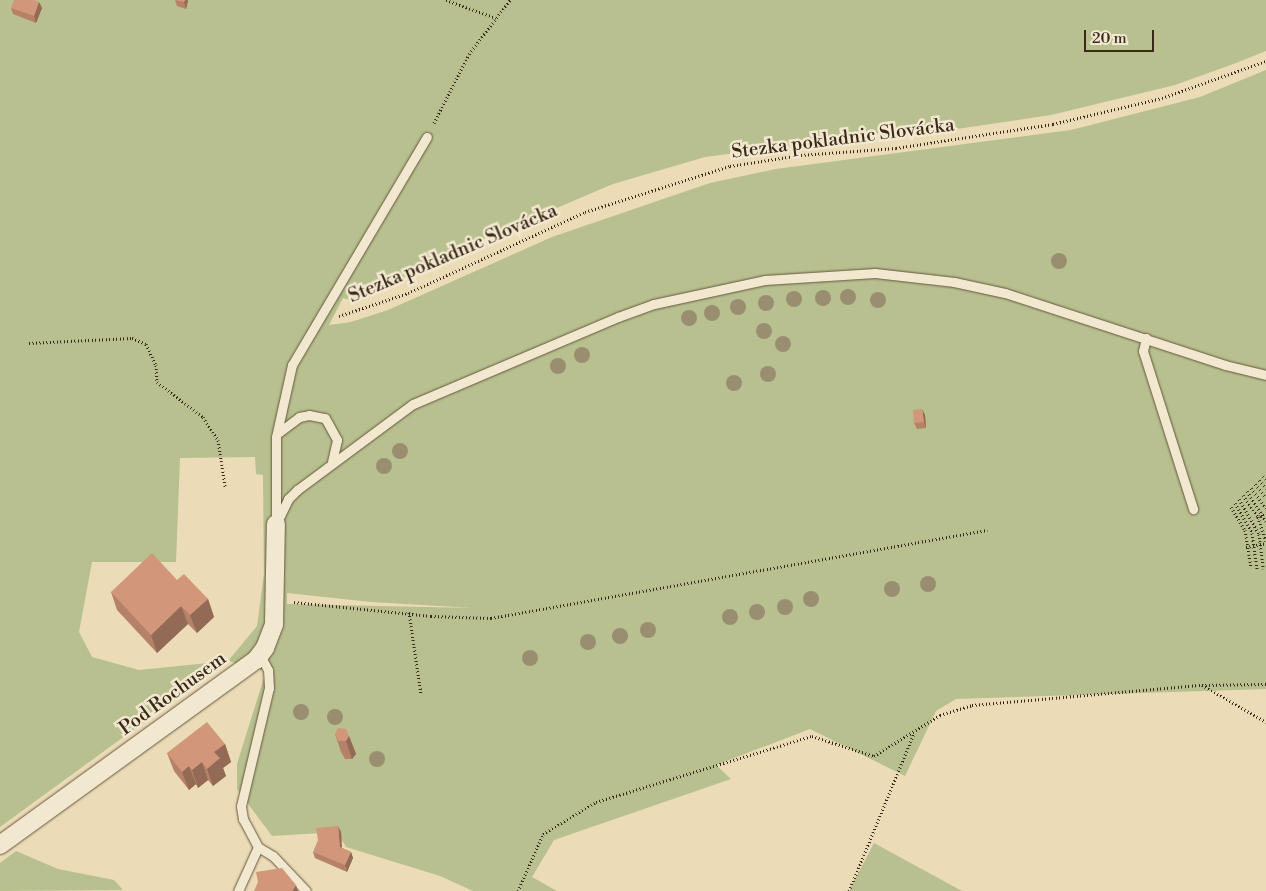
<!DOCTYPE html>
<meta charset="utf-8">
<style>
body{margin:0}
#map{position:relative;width:1266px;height:891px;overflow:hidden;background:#ebdbb6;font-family:"Libre Bodoni",serif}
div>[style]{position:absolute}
.green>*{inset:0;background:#b7c08e}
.path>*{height:3px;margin-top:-1.5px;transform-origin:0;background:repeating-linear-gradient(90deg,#392918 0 1px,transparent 0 3.5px)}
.roads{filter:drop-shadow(0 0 1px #665640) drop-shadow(0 0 1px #665640)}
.service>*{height:9px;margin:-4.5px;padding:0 4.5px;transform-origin:4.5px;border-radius:4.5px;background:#f2e8d0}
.minor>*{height:18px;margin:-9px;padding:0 9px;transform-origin:9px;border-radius:9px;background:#f2e8d0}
.trees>*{width:16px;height:16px;margin:-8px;border-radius:50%;background:#9a8e70}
.wall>*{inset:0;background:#b58269}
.shaded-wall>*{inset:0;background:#936a55}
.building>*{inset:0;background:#d2977a}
span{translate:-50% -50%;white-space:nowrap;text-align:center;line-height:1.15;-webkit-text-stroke:5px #f2e8d0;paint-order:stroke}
.street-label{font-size:19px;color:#392918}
.scale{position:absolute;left:1084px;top:30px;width:70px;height:22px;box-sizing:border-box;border:2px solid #392918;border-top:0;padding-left:6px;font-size:15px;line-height:18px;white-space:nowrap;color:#392918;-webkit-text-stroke:4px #f2e8d0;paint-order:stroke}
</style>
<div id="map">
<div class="green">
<i style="clip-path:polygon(evenodd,0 0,1266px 0,1266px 51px,1236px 63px,1175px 85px,1051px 115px,909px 136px,825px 141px,705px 157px,613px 184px,484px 239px,381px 290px,350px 300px,343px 298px,329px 325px,351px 322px,388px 310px,552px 237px,710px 183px,776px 169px,1071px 130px,1200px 97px,1266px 70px,1266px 689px,956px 699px,936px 711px,905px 776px,810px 729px,716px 765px,731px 779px,554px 840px,532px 877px,557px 891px,473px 891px,440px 876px,346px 847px,337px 832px,272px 836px,237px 789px,237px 764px,266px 671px,228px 661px,0 827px,0 0,255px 457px,256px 474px,263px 475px,264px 574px,257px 626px,228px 661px,139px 670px,92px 657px,79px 632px,92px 562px,176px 562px,180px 458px,255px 457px,0 0,287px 593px,371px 602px,473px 608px,287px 604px,287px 593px)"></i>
<i style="clip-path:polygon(874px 843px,962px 891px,849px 891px)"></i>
<i style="clip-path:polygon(16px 851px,58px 869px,114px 880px,123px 890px,0 891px,0 863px)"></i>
</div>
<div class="path">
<i style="left:446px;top:0;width:53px;rotate:19.8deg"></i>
<i style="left:434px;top:123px;width:77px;rotate:-63.1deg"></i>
<i style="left:469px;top:54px;width:68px;rotate:-52.8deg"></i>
<i style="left:339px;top:316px;width:73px;rotate:-18.4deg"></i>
<i style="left:408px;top:293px;width:195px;rotate:-24.6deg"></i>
<i style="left:585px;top:212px;width:152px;rotate:-17.6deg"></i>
<i style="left:730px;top:166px;width:72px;rotate:-8.8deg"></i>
<i style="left:801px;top:155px;width:95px;rotate:-4.2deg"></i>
<i style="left:896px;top:148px;width:159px;rotate:-8.7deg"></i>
<i style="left:1053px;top:124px;width:112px;rotate:-13.4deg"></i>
<i style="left:1162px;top:98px;width:110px;rotate:-19.6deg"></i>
<i style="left:29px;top:343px;width:103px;rotate:-2.8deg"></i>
<i style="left:132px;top:338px;width:15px;rotate:23deg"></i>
<i style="left:146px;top:344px;width:23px;rotate:65deg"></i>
<i style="left:156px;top:365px;width:17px;rotate:87deg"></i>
<i style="left:157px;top:382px;width:58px;rotate:37.3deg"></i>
<i style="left:203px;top:417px;width:27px;rotate:57deg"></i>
<i style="left:218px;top:440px;width:47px;rotate:81.3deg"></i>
<i style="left:1263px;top:476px;width:4px;rotate:45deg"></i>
<i style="left:1259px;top:480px;width:11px;rotate:49deg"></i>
<i style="left:1255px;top:484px;width:17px;rotate:50deg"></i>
<i style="left:1251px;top:488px;width:25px;rotate:53deg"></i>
<i style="left:1247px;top:491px;width:36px;rotate:58deg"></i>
<i style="left:1243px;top:495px;width:27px;rotate:56deg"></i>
<i style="left:1258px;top:517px;width:25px;rotate:72deg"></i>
<i style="left:1239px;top:499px;width:40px;rotate:60.3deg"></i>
<i style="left:1259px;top:534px;width:35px;rotate:83deg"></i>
<i style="left:1235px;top:503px;width:34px;rotate:60deg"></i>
<i style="left:1252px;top:533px;width:36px;rotate:82deg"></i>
<i style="left:1231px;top:507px;width:27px;rotate:59deg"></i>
<i style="left:1245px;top:530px;width:38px;rotate:81deg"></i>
<i style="left:1257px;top:518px;width:10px;rotate:-29deg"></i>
<i style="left:1246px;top:547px;width:20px;rotate:-11deg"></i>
<i style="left:294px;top:602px;width:138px;rotate:5.8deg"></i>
<i style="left:431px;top:616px;width:60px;rotate:1.9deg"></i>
<i style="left:491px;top:618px;width:504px;rotate:-10.06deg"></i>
<i style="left:409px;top:612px;width:83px;rotate:81.7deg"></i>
<i style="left:1202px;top:685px;width:74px;rotate:30deg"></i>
<i style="left:518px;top:891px;width:62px;rotate:-66.3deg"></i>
<i style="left:543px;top:834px;width:62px;rotate:-31.1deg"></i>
<i style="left:596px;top:802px;width:226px;rotate:-17deg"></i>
<i style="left:812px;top:736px;width:65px;rotate:17.9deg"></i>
<i style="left:874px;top:756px;width:78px;rotate:-31.8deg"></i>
<i style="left:940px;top:715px;width:34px;rotate:-17deg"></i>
<i style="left:972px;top:705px;width:231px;rotate:-5deg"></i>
<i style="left:1202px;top:685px;width:64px;rotate:-0.9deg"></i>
<i style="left:849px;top:891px;width:171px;rotate:-67.6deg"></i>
</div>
<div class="roads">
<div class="service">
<i style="left:1146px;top:338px;width:13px;rotate:103deg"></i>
<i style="left:1143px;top:351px;width:166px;rotate:72.4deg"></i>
<i style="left:278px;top:433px;width:26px;rotate:-37deg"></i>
<i style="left:299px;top:417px;width:10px;rotate:-11deg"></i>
<i style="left:309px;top:415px;width:16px;rotate:11deg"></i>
<i style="left:325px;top:418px;width:25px;rotate:61deg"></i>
<i style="left:337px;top:440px;width:22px;rotate:103deg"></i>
<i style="left:276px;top:518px;width:81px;rotate:-90deg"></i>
<i style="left:276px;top:437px;width:74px;rotate:-77.5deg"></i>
<i style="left:292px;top:365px;width:265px;rotate:-59.4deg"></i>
<i style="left:276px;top:524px;width:28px;rotate:-64deg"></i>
<i style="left:288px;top:499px;width:13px;rotate:-45deg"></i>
<i style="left:297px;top:490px;width:144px;rotate:-36.6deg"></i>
<i style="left:413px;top:404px;width:223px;rotate:-23deg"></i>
<i style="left:618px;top:317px;width:38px;rotate:-20deg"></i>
<i style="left:654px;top:304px;width:114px;rotate:-12.2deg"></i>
<i style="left:765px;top:280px;width:110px;rotate:-3.6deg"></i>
<i style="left:875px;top:273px;width:80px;rotate:6.5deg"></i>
<i style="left:954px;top:282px;width:52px;rotate:12.2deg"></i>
<i style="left:1005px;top:293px;width:231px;rotate:18.1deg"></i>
<i style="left:1225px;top:365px;width:42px;rotate:13.7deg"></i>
<i style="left:258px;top:847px;width:17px;rotate:31deg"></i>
<i style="left:273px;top:856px;width:48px;rotate:46.7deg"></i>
<i style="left:238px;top:891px;width:48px;rotate:-65.6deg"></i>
<i style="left:258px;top:847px;width:32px;rotate:-118deg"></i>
<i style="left:243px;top:819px;width:13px;rotate:-99deg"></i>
<i style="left:241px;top:806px;width:121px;rotate:-76.7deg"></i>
<i style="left:269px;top:688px;width:18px;rotate:-93deg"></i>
<i style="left:268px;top:670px;width:17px;rotate:-118deg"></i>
</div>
<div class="minor">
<i style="left:0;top:845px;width:316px;rotate:-35.9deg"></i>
<i style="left:256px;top:660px;width:15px;rotate:-53deg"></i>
<i style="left:265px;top:648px;width:26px;rotate:-69deg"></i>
<i style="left:274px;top:624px;width:100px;rotate:-88.9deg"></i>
</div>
</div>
<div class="trees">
<i style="left:1059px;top:261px"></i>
<i style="left:848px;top:297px"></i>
<i style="left:823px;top:298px"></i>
<i style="left:794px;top:299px"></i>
<i style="left:878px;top:300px"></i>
<i style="left:766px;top:303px"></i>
<i style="left:738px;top:307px"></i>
<i style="left:712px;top:313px"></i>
<i style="left:689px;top:318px"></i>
<i style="left:764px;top:331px"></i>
<i style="left:783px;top:344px"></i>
<i style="left:582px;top:355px"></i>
<i style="left:558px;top:366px"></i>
<i style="left:768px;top:374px"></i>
<i style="left:734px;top:383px"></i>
<i style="left:400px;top:451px"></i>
<i style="left:384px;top:466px"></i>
<i style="left:928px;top:584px"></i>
<i style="left:892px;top:589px"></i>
<i style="left:811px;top:599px"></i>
<i style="left:785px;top:607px"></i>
<i style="left:757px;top:612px"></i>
<i style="left:730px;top:617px"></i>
<i style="left:648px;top:630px"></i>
<i style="left:620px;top:636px"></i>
<i style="left:588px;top:642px"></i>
<i style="left:530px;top:658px"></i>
<i style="left:301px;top:712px"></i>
<i style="left:335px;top:717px"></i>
<i style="left:377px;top:759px"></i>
</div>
<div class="wall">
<i style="clip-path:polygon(175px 0,188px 1px,186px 9px,177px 6px)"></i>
<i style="clip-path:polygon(39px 2px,42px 8px,36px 23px,13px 14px,11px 8px)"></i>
<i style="clip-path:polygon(925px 415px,926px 428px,917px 429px,914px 423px)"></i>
<i style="clip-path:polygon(177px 580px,208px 599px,214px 617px,197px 633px,188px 624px,157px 653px,117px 610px,111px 592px)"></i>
<i style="clip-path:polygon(335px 734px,349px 736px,356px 754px,352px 759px,345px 759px,341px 752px)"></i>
<i style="clip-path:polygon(225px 744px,231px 762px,223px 768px,226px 776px,213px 786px,208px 780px,198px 788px,196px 784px,189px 790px,174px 771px,167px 753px)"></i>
<i style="clip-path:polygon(341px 832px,342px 848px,351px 852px,353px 858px,347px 872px,315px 858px,313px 852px)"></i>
</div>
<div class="shaded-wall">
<i style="clip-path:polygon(185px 0,188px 0,188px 1px,186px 9px,184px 2px)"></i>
<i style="clip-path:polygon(39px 2px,42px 8px,36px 23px,34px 16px)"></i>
<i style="clip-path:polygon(922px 409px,925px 415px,926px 428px,924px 422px)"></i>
<i style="clip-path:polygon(208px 599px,214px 617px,197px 633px,190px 615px)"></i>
<i style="clip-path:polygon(181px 606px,188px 624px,157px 653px,151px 635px)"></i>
<i style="clip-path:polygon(349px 736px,356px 754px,352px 759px,346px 741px)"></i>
<i style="clip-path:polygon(225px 744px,231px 762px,223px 768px,226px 776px,213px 786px,207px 769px,214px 752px)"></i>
<i style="clip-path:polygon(202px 762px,208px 780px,198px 788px,192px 770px)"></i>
<i style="clip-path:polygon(189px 766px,196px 784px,189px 790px,182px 772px)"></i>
<i style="clip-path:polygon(338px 826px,341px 832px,342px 853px,340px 847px)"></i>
<i style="clip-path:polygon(351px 852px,353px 858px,347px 872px,345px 865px)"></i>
<i style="clip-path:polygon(296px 885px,298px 891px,292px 891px)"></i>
</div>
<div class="building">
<i style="clip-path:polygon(14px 0,34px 0,39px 2px,34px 16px,11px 8px)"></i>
<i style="clip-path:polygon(175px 0,185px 0,184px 2px)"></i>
<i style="clip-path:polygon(922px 409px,924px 422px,914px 423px,913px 410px)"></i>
<i style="clip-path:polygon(152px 553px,177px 580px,184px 574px,208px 599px,190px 615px,181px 606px,151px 635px,111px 592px)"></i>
<i style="clip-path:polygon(207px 722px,225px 744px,214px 752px,220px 758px,207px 769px,202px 762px,192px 770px,189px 766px,182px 772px,167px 753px)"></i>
<i style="clip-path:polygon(338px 728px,346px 729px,349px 736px,346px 741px,338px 741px,335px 734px)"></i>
<i style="clip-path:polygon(338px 826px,340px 847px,351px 852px,345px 865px,313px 852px,318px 840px,316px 828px)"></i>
<i style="clip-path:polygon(282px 868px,296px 885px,292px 891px,254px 891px,258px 882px,256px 872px)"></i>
</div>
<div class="street-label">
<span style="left:843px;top:139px;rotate:-7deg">Stezka pokladnic Slovácka</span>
<span style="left:453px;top:254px;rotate:-23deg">Stezka pokladnic Slovácka</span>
<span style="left:173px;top:694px;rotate:-36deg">Pod Rochusem</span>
</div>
<div class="scale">20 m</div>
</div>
